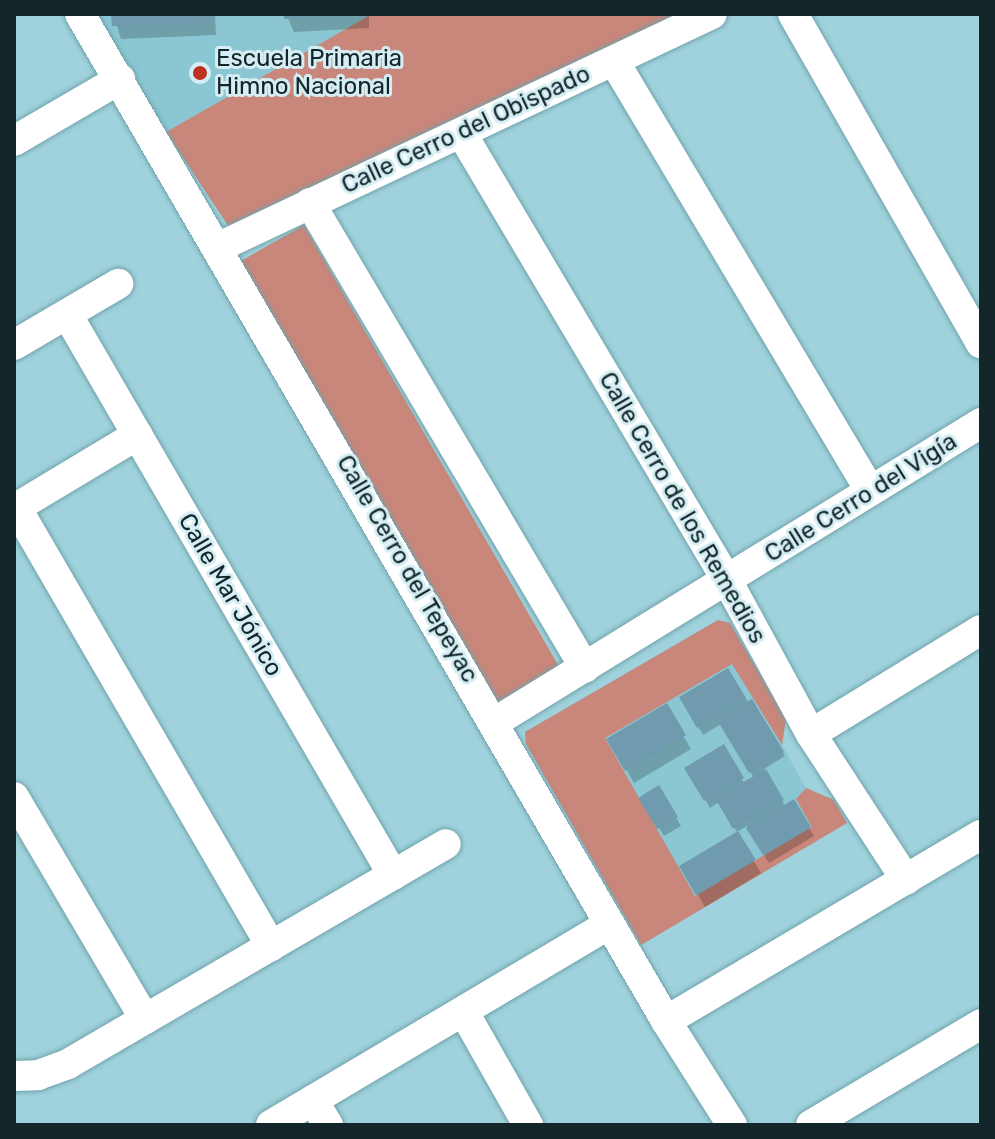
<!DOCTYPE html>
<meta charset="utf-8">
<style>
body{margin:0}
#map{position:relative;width:995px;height:1139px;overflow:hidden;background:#9fd2dc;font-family:Rubik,sans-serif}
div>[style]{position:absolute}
.built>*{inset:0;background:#8bc7d3}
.green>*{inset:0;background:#c9867a}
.shadow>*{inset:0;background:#0003}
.building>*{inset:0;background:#709aae}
.roads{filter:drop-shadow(0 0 2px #70a2ab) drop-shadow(0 0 2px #70a2ab)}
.minor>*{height:30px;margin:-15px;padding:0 15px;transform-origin:15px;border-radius:15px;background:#fff}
.dots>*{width:22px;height:22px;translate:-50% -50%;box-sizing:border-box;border:4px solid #d5eef3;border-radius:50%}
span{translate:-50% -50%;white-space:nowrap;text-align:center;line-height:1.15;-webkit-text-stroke:6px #d5eef3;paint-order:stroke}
.poi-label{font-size:24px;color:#13272b}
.left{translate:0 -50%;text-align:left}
.street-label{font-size:24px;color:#13272b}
.frame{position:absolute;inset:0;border:16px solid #13272b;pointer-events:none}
</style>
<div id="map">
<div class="built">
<i style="clip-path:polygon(95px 14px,372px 14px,166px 132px)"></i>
<i style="clip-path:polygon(718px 620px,730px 623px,786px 719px,782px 745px,806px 788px,834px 800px,847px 823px,641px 945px,526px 744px,525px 732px)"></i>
</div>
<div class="green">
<i style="clip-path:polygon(372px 14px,709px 14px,233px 233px,166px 132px)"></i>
<i style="clip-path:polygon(304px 225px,561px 670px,500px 705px,241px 261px)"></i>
<i style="clip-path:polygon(718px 620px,730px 623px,786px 719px,782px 745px,732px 664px,605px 738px,695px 896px,812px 827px,796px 799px,806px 788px,834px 800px,847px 823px,641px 945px,526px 744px,525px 732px)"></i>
</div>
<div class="shadow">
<i style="clip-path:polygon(113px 14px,215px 14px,216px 35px,121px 39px)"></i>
<i style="clip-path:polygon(286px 14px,369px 14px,369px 28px,294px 32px)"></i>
<i style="clip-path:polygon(727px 671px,785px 756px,764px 769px,785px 806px,793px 802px,814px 836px,769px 863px,747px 826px,737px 832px,719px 802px,710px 808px,687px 768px,723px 747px,744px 783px,754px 778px,721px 724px,703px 735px,681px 698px)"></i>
<i style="clip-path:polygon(666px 706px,691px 749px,634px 783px,609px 739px)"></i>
<i style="clip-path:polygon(658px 788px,681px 826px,664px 836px,641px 799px)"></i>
<i style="clip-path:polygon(737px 833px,761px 873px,705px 907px,682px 867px)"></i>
</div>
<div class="building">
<i style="clip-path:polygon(111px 14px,209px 14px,210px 23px,112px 26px)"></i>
<i style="clip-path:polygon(284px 14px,338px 14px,338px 16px,284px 19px)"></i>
<i style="clip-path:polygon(728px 668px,746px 698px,697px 728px,679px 697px)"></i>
<i style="clip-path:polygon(752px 699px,784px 752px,749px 773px,717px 720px)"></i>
<i style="clip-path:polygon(667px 703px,686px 735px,625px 771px,606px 739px)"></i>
<i style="clip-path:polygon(724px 744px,744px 778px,704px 801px,684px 768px)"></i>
<i style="clip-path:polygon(766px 769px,784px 800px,733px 829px,715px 798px)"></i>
<i style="clip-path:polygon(659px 785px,678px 817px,657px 829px,638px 798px)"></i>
<i style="clip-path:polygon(794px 799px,811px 827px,763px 855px,746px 828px)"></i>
<i style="clip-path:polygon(738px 831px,756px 860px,696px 895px,679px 866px)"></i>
</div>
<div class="roads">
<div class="minor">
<i style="left:80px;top:14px;width:1165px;rotate:59.8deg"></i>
<i style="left:666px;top:1021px;width:123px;rotate:57.6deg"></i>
<i style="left:793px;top:14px;width:379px;rotate:60.3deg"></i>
<i style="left:614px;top:61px;width:498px;rotate:59.2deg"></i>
<i style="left:462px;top:134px;width:521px;rotate:59.3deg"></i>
<i style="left:728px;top:582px;width:173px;rotate:61.4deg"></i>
<i style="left:811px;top:734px;width:174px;rotate:56.9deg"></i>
<i style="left:14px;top:141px;width:123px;rotate:-30.3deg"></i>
<i style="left:310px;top:203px;width:540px;rotate:59.4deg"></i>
<i style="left:219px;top:247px;width:545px;rotate:-25.3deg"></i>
<i style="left:67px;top:314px;width:649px;rotate:59.84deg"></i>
<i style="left:14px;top:345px;width:121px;rotate:-30.4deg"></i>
<i style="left:16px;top:507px;width:508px;rotate:59.85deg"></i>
<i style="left:14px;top:509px;width:144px;rotate:-31deg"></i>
<i style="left:495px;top:722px;width:571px;rotate:-31.6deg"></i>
<i style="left:811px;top:734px;width:199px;rotate:-31.5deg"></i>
<i style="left:14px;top:797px;width:258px;rotate:59.5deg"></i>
<i style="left:465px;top:1014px;width:128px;rotate:60.4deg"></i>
<i style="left:666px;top:1021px;width:366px;rotate:-30.6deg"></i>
<i style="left:14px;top:1076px;width:24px;rotate:-2deg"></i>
<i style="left:38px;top:1075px;width:32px;rotate:-20deg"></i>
<i style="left:68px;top:1064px;width:437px;rotate:-30.2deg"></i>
<i style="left:313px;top:1100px;width:29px;rotate:59deg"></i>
<i style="left:271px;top:1125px;width:394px;rotate:-30.7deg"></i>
<i style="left:811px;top:1125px;width:198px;rotate:-30.7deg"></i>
</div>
</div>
<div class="dots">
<i style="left:200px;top:73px;background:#be3221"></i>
</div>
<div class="poi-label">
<span class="left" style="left:216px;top:73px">Escuela Primaria<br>Himno Nacional</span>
</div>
<div class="street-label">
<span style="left:466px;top:130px;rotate:-25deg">Calle Cerro del Obispado</span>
<span style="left:861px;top:498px;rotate:-32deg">Calle Cerro del Vigía</span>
<span style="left:682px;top:508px;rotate:60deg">Calle Cerro de los Remedios</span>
<span style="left:407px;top:569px;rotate:60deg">Calle Cerro del Tepeyac</span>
<span style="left:230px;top:595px;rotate:60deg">Calle Mar Jónico</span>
</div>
<div class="frame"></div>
</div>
